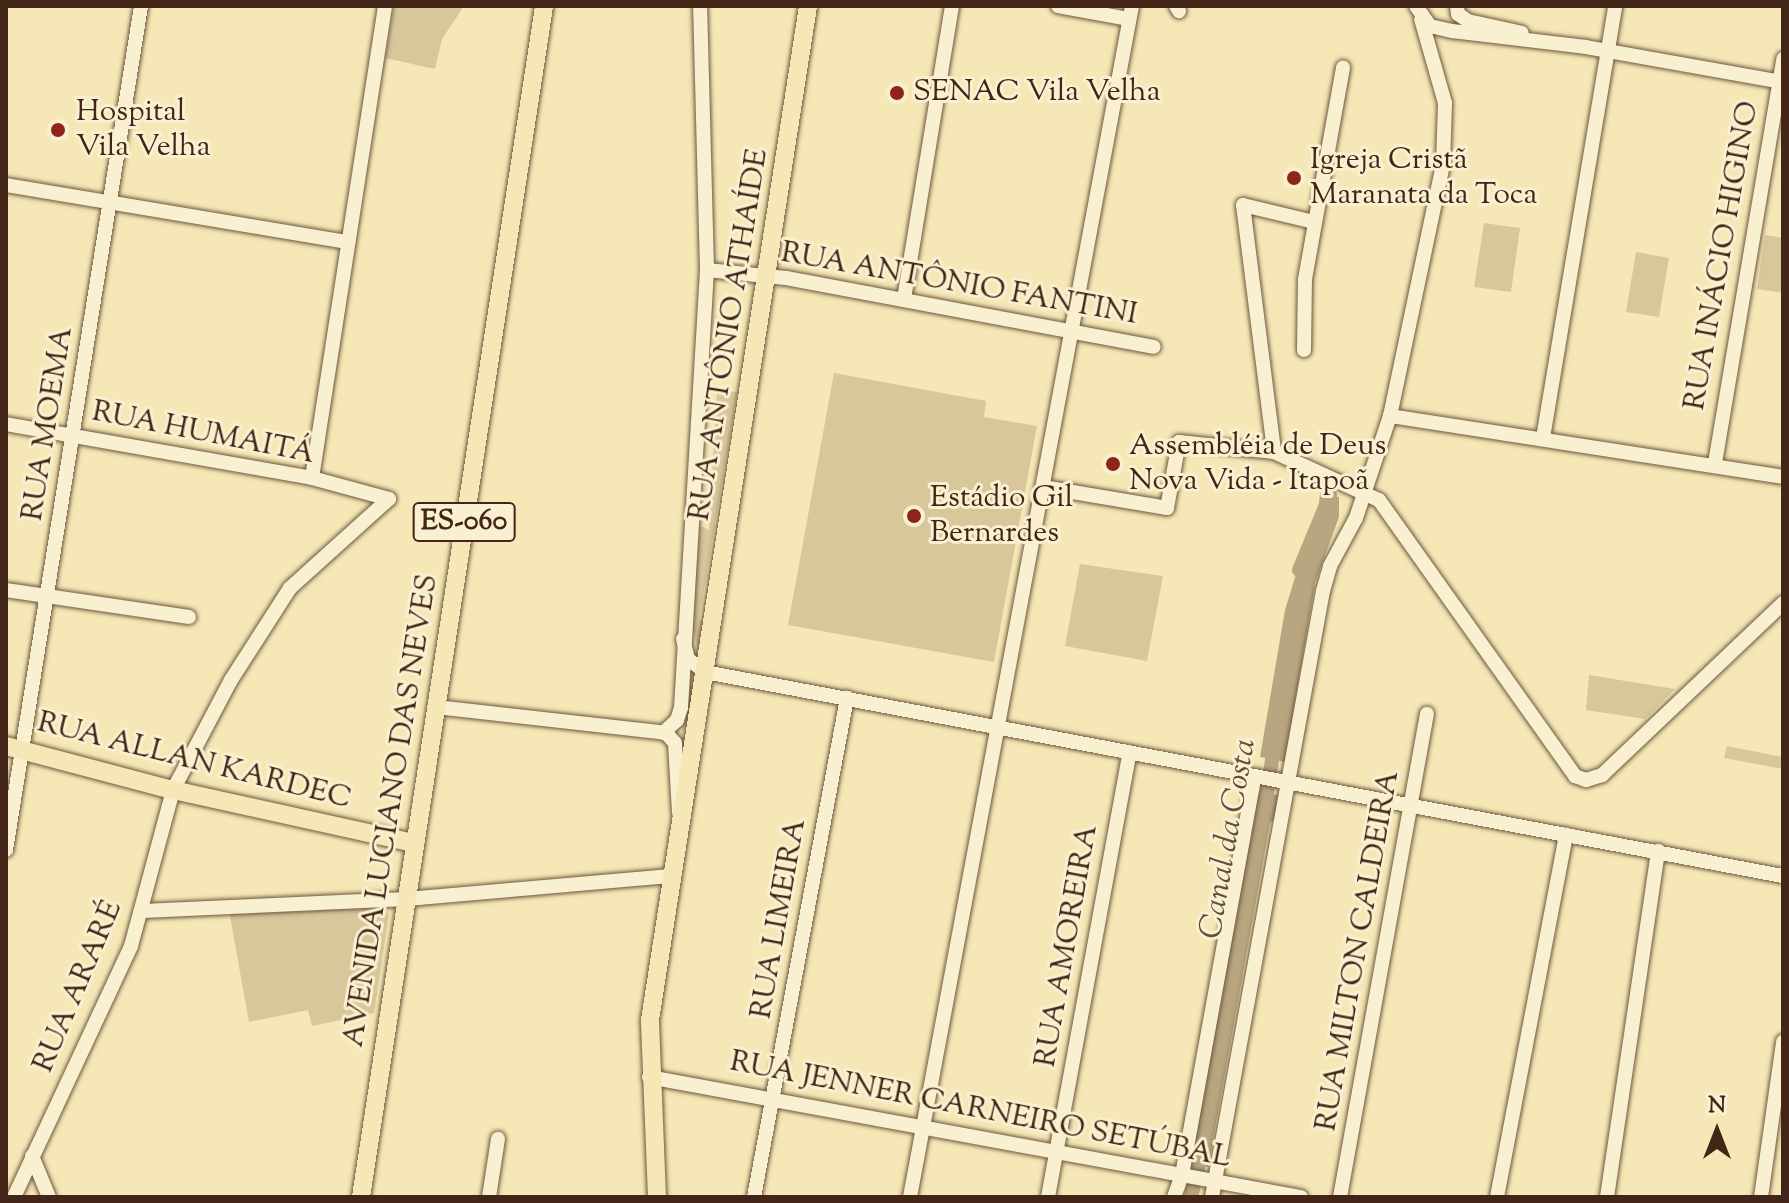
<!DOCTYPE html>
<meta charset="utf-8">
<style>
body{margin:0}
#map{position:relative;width:1789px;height:1203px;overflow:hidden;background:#f5e8b6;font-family:"Sorts Mill Goudy",serif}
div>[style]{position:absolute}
.green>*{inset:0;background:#d7c79b}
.water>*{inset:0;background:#b8a680}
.canal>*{height:14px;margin:-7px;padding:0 7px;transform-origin:7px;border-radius:7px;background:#b8a680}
.roads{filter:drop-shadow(0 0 2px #6f563e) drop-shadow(0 0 2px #6f563e)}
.minor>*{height:14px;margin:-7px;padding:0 7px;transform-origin:7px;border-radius:7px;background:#f8f0d0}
.major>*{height:18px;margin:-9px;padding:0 9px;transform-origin:9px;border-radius:9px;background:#f5e8b6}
.dots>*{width:22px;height:22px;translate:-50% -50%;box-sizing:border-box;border:4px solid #f8f0d0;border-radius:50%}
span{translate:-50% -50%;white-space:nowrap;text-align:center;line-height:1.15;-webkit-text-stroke:6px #f8f0d0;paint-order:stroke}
.shield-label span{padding:2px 6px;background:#f8f0d0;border:2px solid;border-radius:6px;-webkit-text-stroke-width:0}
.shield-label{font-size:28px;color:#422516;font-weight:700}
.poi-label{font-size:30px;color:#422516}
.left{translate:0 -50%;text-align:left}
.street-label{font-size:30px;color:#422516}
.water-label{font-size:32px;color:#654c36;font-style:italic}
.frame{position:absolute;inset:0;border:8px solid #422516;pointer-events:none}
.north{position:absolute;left:1677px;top:1091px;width:80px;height:80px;-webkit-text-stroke:6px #f8f0d0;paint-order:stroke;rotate:0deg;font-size:22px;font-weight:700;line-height:32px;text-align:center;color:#422516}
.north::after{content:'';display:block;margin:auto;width:28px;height:36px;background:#422516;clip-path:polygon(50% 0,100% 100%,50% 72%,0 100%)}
</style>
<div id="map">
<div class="green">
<i style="clip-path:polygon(394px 6px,464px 6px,442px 39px,435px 69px,385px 58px)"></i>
<i style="clip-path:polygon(1484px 223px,1520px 228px,1511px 292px,1474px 287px)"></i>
<i style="clip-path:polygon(1765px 235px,1783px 238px,1783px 293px,1757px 289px)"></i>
<i style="clip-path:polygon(1636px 252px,1669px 258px,1659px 317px,1626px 312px)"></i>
<i style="clip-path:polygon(834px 373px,986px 401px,984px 417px,1037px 426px,994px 662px,788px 625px)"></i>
<i style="clip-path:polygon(717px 391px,737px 392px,699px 620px,704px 621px,699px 653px,692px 625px,700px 526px,709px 530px)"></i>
<i style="clip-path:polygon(1080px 564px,1163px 576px,1147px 661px,1065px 646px)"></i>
<i style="clip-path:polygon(1589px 675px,1675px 689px,1645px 719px,1586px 710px)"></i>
<i style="clip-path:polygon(1727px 746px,1783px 757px,1783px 769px,1724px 758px)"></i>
<i style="clip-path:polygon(378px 906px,389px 914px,374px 1013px,312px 1026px,308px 1010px,249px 1022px,229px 911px)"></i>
</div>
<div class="water">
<i style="clip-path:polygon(1320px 493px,1339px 497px,1339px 517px,1315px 583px,1285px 762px,1260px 757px,1285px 610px,1301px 558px,1316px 535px)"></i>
<i style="clip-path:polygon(1262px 792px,1279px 795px,1276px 818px,1270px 823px,1208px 1167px,1190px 1164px,1256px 796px)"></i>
</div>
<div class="canal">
<i style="left:1299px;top:570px;width:81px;rotate:-67.5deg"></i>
<i style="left:1264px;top:812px;width:72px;rotate:-81.2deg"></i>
<i style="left:1191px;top:1197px;width:51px;rotate:-76.5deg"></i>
</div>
<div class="roads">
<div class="minor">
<i style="left:1058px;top:6px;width:71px;rotate:10.5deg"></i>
<i style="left:1176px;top:6px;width:6px;rotate:59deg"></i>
<i style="left:1416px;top:6px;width:24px;rotate:55deg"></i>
<i style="left:1430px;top:26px;width:23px;rotate:13deg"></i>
<i style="left:1452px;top:31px;width:135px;rotate:6.8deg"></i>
<i style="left:1586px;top:47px;width:200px;rotate:10.1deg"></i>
<i style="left:1457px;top:6px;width:8px;rotate:83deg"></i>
<i style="left:1458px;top:14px;width:12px;rotate:35deg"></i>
<i style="left:1468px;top:21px;width:55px;rotate:12.5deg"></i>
<i style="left:6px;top:185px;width:347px;rotate:9.5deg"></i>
<i style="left:1314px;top:222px;width:73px;rotate:-166.5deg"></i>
<i style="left:1243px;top:205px;width:249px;rotate:82.8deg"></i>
<i style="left:1274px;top:452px;width:115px;rotate:24.6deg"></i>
<i style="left:1379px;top:500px;width:339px;rotate:54.6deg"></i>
<i style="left:1575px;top:776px;width:12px;rotate:20deg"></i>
<i style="left:1586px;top:780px;width:17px;rotate:-17deg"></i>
<i style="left:1602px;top:775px;width:250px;rotate:-43.5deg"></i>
<i style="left:707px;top:270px;width:79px;rotate:5.8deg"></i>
<i style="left:786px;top:278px;width:374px;rotate:10.6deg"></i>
<i style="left:904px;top:299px;width:297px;rotate:-80.7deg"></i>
<i style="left:1304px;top:350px;width:71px;rotate:-89.2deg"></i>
<i style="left:1305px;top:279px;width:215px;rotate:-79.8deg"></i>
<i style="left:1390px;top:416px;width:398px;rotate:8.8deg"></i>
<i style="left:6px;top:424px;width:311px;rotate:10deg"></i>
<i style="left:312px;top:478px;width:80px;rotate:15.3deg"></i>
<i style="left:1543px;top:438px;width:438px;rotate:-80.5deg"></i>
<i style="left:1715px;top:463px;width:410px;rotate:-80.4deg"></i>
<i style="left:312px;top:478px;width:478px;rotate:-81.2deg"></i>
<i style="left:1043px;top:487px;width:126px;rotate:9.6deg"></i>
<i style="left:1167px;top:508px;width:67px;rotate:-79.7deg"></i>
<i style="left:1179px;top:442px;width:96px;rotate:6deg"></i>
<i style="left:6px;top:590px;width:185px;rotate:8.4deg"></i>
<i style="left:683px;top:639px;width:21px;rotate:76deg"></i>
<i style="left:688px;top:659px;width:21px;rotate:37deg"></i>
<i style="left:705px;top:672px;width:1097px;rotate:10.72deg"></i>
<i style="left:436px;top:707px;width:231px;rotate:6.4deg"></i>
<i style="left:666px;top:733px;width:13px;rotate:48deg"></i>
<i style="left:675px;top:743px;width:70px;rotate:86.7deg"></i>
<i style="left:663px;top:733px;width:19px;rotate:-43deg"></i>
<i style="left:677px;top:720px;width:13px;rotate:-72deg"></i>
<i style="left:681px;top:708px;width:439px;rotate:-86.6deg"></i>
<i style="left:707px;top:270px;width:264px;rotate:-91.5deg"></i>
<i style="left:6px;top:850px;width:855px;rotate:-80.91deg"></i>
<i style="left:143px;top:911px;width:264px;rotate:-2.6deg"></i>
<i style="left:407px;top:899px;width:264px;rotate:-5deg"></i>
<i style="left:649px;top:1077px;width:663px;rotate:10.43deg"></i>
<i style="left:32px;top:1156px;width:44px;rotate:67.5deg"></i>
<i style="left:14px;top:1197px;width:277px;rotate:-65deg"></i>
<i style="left:131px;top:946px;width:162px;rotate:-74.9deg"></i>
<i style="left:173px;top:790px;width:124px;rotate:-62.2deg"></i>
<i style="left:231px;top:680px;width:109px;rotate:-57.3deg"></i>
<i style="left:290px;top:588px;width:133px;rotate:-42deg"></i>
<i style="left:489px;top:1197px;width:59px;rotate:-81.2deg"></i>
<i style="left:754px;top:1197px;width:508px;rotate:-79.44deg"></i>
<i style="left:910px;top:1197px;width:1212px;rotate:-79.44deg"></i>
<i style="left:1048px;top:1197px;width:452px;rotate:-79.6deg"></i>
<i style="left:1174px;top:1197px;width:23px;rotate:-70deg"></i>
<i style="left:1182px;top:1175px;width:402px;rotate:-79.7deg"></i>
<i style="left:1212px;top:1197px;width:616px;rotate:-79.62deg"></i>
<i style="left:1323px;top:591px;width:26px;rotate:-74deg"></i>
<i style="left:1330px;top:566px;width:55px;rotate:-61.6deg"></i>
<i style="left:1356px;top:518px;width:108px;rotate:-71.6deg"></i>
<i style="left:1390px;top:416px;width:258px;rotate:-78.1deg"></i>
<i style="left:1443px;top:164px;width:61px;rotate:-88.1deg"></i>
<i style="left:1445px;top:103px;width:87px;rotate:-105.9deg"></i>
<i style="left:1340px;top:1197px;width:491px;rotate:-79.8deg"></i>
<i style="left:1497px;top:1197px;width:369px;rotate:-79.2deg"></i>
<i style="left:1607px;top:1197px;width:350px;rotate:-81.6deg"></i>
<i style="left:1761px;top:1197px;width:157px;rotate:-81.9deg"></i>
</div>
<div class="major">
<i style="left:6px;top:746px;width:173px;rotate:14.8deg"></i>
<i style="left:173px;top:790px;width:248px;rotate:12.4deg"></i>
<i style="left:361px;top:1197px;width:1205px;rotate:-81.26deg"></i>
<i style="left:657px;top:1197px;width:177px;rotate:-92.3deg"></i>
<i style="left:650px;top:1020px;width:1026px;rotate:-81.14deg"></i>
</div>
</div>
<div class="dots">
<i style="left:897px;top:93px;background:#8f2418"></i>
<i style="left:58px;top:130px;background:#8f2418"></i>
<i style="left:1294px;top:178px;background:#8f2418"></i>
<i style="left:1113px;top:464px;background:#8f2418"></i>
<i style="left:914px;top:516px;background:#8f2418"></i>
</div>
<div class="shield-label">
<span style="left:464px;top:522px">ES-060</span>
</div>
<div class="poi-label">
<span class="left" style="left:913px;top:93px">SENAC Vila Velha</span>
<span class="left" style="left:76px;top:130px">Hospital<br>Vila Velha</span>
<span class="left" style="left:1310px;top:178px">Igreja Cristã<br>Maranata da Toca</span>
<span class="left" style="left:1129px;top:464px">Assembléia de Deus<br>Nova Vida - Itapoã</span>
<span class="left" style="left:930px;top:516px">Estádio Gil<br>Bernardes</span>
</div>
<div class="street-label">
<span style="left:1723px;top:256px;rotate:-80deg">RUA INÁCIO HIGINO</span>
<span style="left:959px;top:285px;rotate:10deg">RUA ANTÔNIO FANTINI</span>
<span style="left:730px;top:335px;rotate:-81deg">RUA ANTÔNIO ATHAÍDE</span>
<span style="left:49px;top:424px;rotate:-81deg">RUA MOEMA</span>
<span style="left:203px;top:434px;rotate:11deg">RUA HUMAITÁ</span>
<span style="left:194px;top:762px;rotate:14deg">RUA ALLAN KARDEC</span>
<span style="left:392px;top:811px;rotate:-81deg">AVENIDA LUCIANO DAS NEVES</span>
<span style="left:780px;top:919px;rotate:-80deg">RUA LIMEIRA</span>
<span style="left:1068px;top:946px;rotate:-80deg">RUA AMOREIRA</span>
<span style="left:1359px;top:951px;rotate:-80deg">RUA MILTON CALDEIRA</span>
<span style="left:79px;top:987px;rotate:-67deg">RUA ARARÉ</span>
<span style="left:980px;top:1111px;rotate:11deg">RUA JENNER CARNEIRO SETÚBAL</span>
</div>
<div class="water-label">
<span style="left:1229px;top:839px;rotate:-80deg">Canal da Costa</span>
</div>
<div class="frame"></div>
<div class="north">N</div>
</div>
